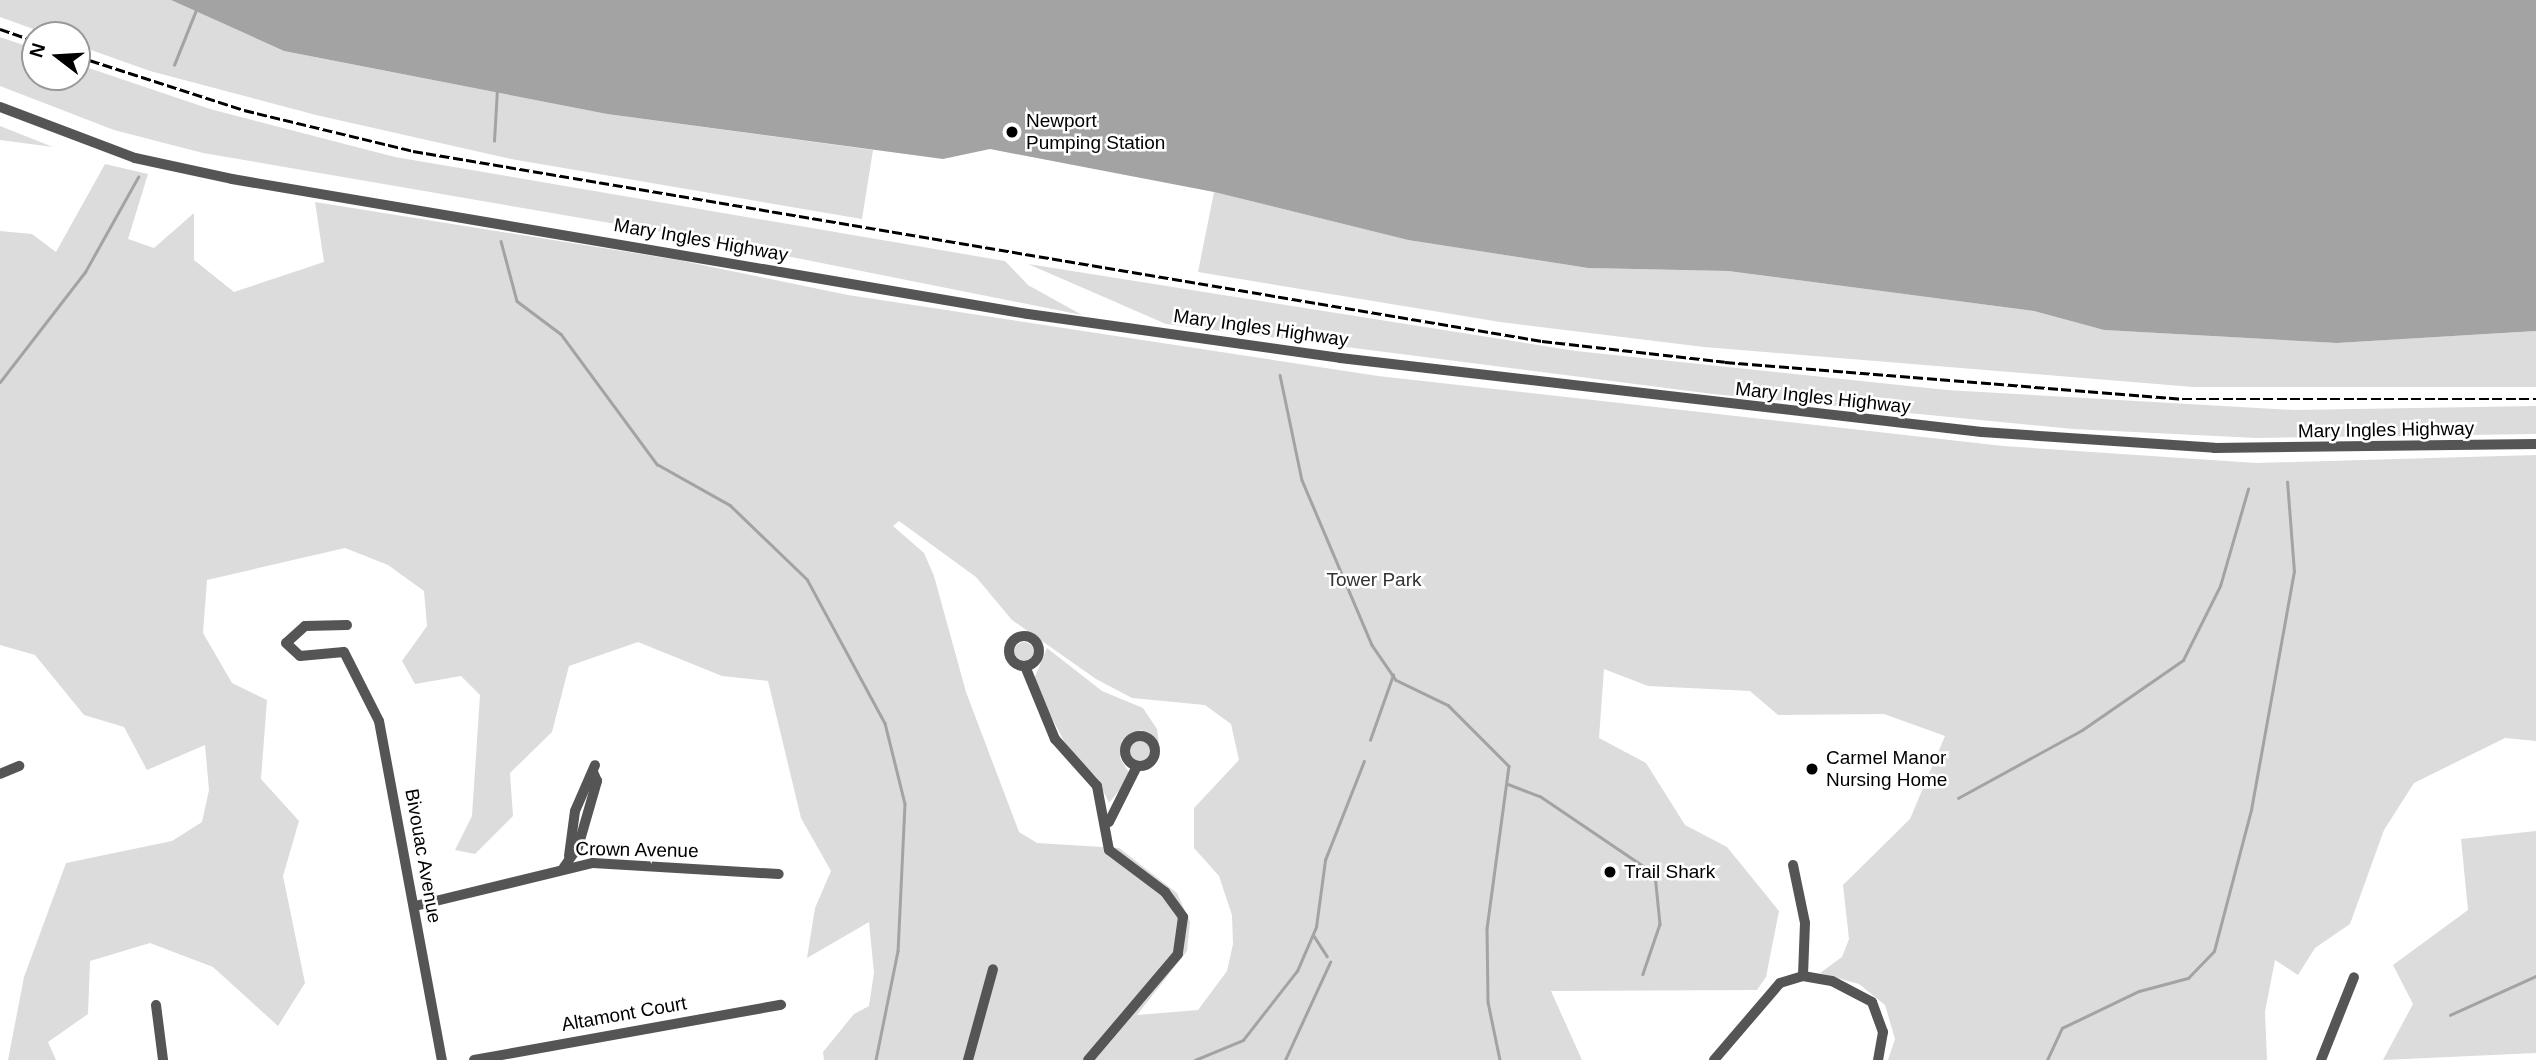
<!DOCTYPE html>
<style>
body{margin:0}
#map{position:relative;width:2536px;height:1060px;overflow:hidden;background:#fff;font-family:Arial,sans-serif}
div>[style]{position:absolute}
.green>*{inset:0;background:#dcdcdc}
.round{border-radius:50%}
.water>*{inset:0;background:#a3a3a3}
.stream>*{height:2.5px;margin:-1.25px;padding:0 1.25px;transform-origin:1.25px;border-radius:1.25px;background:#a3a3a3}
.minor>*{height:10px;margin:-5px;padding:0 5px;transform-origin:5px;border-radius:5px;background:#555}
.minor>.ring{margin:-5px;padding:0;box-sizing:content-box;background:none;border:10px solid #555;border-radius:50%}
.rail>*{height:2.5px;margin-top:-1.25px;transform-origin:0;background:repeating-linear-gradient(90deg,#000 0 10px,transparent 0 13.5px)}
.dots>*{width:19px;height:19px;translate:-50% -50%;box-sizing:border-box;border:4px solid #fff;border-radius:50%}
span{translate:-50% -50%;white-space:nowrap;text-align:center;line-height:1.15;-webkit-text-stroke:5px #fff;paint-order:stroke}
.poi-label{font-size:19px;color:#000}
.left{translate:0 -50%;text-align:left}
.street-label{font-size:19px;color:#000}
.park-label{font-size:19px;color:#333}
.north{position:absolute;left:21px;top:21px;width:70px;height:70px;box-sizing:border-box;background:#fff;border:2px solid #999;border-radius:50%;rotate:287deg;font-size:19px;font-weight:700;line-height:28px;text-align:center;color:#000}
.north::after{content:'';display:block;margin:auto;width:24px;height:32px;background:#000;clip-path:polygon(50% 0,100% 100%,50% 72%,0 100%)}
</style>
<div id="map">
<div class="green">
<i style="clip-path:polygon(0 0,171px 0,284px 51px,607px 114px,873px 150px,862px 219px,511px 159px,316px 115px,150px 71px,77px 45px,77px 35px,50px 35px,0 17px)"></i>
<i style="clip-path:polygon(0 37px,35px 49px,35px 77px,77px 77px,77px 64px,210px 109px,395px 157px,1005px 261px,1028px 285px,1082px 315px,686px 236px,203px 153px,114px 130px,0 86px)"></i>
<i style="clip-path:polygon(0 126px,53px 147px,0 140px)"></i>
<i style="clip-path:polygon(evenodd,105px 164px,148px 174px,128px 239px,154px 248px,194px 213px,194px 260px,234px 292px,324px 262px,315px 202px,678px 260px,848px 295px,1378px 376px,2003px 446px,2256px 463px,2536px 455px,2536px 741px,2505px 738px,2414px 783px,2384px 830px,2350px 924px,2315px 948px,2298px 975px,2275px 960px,2265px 1012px,2267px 1060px,1888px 1060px,1895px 1039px,1885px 1005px,1859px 984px,1820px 973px,1842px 957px,1849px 939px,1843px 885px,1910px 819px,1945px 736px,1884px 714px,1778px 715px,1750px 691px,1648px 686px,1604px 669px,1599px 738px,1646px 763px,1685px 825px,1727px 847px,1779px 911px,1766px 977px,1757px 990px,1551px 991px,1582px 1060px,824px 1060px,823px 1052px,854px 1014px,869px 1006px,874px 973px,869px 922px,807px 958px,815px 908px,831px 871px,801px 818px,768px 681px,722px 676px,638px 642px,569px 666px,552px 732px,510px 773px,513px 816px,475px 854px,455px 850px,472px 816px,480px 695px,461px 676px,415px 684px,402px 661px,427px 626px,424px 591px,388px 565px,345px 548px,207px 580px,203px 633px,232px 683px,267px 700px,261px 779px,299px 821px,283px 876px,305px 983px,278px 1026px,213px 967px,150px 943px,90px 961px,88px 1014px,48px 1042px,56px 1060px,8px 1060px,24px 977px,66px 863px,172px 841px,202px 822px,209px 790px,205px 745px,147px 770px,124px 727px,84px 715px,35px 655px,0 645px,0 231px,32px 234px,56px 252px,105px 164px,899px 521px,976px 577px,1012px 620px,1096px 679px,1132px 698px,1205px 705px,1231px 724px,1239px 760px,1194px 808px,1194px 848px,1219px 876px,1232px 915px,1233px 944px,1227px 971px,1198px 1010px,1137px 1015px,1187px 951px,1190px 922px,1177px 893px,1119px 848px,1037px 843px,1019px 832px,966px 692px,934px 576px,924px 553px,893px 526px,899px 521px)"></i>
<i style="clip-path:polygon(1214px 192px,1408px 240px,1588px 268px,1728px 271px,2034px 311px,2104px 330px,2337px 343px,2536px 331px,2536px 387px,2193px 387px,1704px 347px,1500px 322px,1198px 272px)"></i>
<i style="clip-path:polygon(1028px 264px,1576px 351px,1947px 390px,2294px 410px,2536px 406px,2536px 434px,2256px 438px,2073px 429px,1713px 394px,1166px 324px)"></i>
<i class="round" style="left:1014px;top:642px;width:20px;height:20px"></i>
<i style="clip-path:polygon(1047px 648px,1102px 691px,1143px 708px,1157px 729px,1159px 744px,1141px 730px,1122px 740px,1120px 758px,1131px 776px,1109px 803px,1097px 778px,1068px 749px,1039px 693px,1034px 679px)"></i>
<i class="round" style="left:1130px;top:741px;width:20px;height:20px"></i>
<i style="clip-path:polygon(2536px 831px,2536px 1053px,2383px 1060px,2413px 1004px,2393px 965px,2468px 910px,2461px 839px)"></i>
</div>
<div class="water">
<i style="clip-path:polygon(171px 0,2536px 0,2536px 331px,2337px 343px,2104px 330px,2034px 311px,1728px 271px,1588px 268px,1408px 240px,1214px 192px,990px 149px,943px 159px,607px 114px,284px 51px)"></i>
</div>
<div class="stream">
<i style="left:174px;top:65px;width:59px;rotate:-68.2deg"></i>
<i style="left:494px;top:141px;width:52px;rotate:-86.7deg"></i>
<i style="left:501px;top:241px;width:62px;rotate:75.1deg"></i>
<i style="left:517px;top:301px;width:55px;rotate:36.9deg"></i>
<i style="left:561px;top:334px;width:162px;rotate:53.6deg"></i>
<i style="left:657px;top:464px;width:84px;rotate:29.3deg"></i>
<i style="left:730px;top:505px;width:107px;rotate:43.9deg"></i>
<i style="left:807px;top:579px;width:164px;rotate:61.6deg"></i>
<i style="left:885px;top:723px;width:83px;rotate:76.1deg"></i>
<i style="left:905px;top:804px;width:147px;rotate:92.7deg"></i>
<i style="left:898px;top:951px;width:111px;rotate:101.4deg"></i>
<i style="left:1280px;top:375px;width:107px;rotate:78.2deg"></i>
<i style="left:1302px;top:480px;width:179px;rotate:67deg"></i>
<i style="left:1372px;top:645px;width:42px;rotate:55.6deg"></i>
<i style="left:1396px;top:680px;width:58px;rotate:25.7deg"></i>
<i style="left:1448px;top:705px;width:86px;rotate:45deg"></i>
<i style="left:1509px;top:766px;width:163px;rotate:97.7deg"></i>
<i style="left:1487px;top:928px;width:74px;rotate:89.2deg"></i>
<i style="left:1488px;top:1002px;width:59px;rotate:78.3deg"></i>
<i style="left:0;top:382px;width:139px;rotate:-52.3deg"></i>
<i style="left:85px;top:272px;width:109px;rotate:-60.8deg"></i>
<i style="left:1370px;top:740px;width:69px;rotate:-70.5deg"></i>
<i style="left:1508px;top:784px;width:34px;rotate:21deg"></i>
<i style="left:1540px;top:796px;width:139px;rotate:34.1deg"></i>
<i style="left:1655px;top:874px;width:50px;rotate:84.3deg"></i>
<i style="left:1660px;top:924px;width:53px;rotate:108.8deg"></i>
<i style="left:1958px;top:798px;width:141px;rotate:-28.7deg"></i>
<i style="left:2082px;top:730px;width:123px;rotate:-34.7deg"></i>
<i style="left:2183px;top:660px;width:83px;rotate:-63.4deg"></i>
<i style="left:2220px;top:586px;width:101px;rotate:-73.9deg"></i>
<i style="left:1314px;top:936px;width:24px;rotate:57deg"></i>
<i style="left:2450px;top:1015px;width:94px;rotate:-24.4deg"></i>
<i style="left:1195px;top:1060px;width:52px;rotate:-22.6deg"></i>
<i style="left:1243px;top:1040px;width:88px;rotate:-52deg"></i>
<i style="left:1297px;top:971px;width:48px;rotate:-66.6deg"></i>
<i style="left:1316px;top:927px;width:68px;rotate:-82.3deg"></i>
<i style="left:1325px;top:860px;width:106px;rotate:-68.5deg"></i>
<i style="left:1285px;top:1060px;width:108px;rotate:-65.3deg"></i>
<i style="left:2047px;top:1060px;width:35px;rotate:-65deg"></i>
<i style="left:2062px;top:1028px;width:85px;rotate:-25.7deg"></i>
<i style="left:2139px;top:991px;width:51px;rotate:-14.9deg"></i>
<i style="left:2188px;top:978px;width:37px;rotate:-46deg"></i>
<i style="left:2214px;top:951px;width:146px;rotate:-75.3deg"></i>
<i style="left:2251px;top:810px;width:242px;rotate:-79.8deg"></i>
<i style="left:2294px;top:572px;width:90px;rotate:-94.4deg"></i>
</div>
<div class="minor">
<i style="left:0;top:107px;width:144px;rotate:20.7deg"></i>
<i style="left:135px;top:158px;width:99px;rotate:12.2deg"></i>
<i style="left:232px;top:179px;width:807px;rotate:9.63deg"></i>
<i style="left:1028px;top:314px;width:315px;rotate:8deg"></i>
<i style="left:1340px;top:358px;width:646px;rotate:6.58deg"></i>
<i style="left:1982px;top:432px;width:233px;rotate:3.9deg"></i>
<i style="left:2214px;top:448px;width:322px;rotate:-0.7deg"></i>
<i style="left:347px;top:625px;width:42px;rotate:178.6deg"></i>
<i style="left:305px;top:626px;width:25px;rotate:138deg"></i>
<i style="left:286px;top:643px;width:19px;rotate:43deg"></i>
<i style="left:300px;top:656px;width:44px;rotate:-5.2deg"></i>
<i style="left:344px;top:652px;width:77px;rotate:63.1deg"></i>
<i style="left:379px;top:721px;width:345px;rotate:79.5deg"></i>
<i class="ring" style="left:1009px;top:636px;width:20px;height:20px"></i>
<i style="left:1025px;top:666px;width:79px;rotate:67.7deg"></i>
<i style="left:1055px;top:739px;width:63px;rotate:48.2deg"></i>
<i style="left:1097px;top:786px;width:65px;rotate:79.4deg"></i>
<i style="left:1109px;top:850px;width:70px;rotate:36.9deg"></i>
<i style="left:1165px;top:892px;width:31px;rotate:54deg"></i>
<i style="left:1183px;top:917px;width:37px;rotate:98deg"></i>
<i style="left:1178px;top:954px;width:139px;rotate:130.3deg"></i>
<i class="ring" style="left:1125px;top:736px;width:20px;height:20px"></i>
<i style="left:0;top:774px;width:21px;rotate:-23deg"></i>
<i style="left:1109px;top:822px;width:63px;rotate:-63.4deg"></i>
<i style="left:569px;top:856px;width:45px;rotate:-82.4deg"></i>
<i style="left:575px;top:811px;width:50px;rotate:-66.5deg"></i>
<i style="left:1793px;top:865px;width:59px;rotate:78.3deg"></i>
<i style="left:1805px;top:923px;width:53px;rotate:92.2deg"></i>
<i style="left:564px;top:867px;width:24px;rotate:-55deg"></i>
<i style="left:578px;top:847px;width:69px;rotate:-73.9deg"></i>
<i style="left:597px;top:781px;width:10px;rotate:-114deg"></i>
<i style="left:415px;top:906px;width:183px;rotate:-13.6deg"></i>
<i style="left:593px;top:863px;width:186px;rotate:3.4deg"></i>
<i style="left:156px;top:1005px;width:55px;rotate:82.7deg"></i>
<i style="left:474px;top:1060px;width:312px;rotate:-10.2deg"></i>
<i style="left:968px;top:1060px;width:94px;rotate:-74.6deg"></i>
<i style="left:1714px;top:1060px;width:101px;rotate:-49.4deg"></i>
<i style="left:1780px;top:983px;width:24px;rotate:-17deg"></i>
<i style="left:1803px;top:976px;width:29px;rotate:10deg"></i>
<i style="left:1832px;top:981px;width:45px;rotate:27.7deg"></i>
<i style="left:1872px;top:1002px;width:32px;rotate:70deg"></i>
<i style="left:1883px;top:1032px;width:28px;rotate:100deg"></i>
<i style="left:2321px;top:1060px;width:89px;rotate:-68.3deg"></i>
</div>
<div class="rail">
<i style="left:0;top:29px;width:37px;rotate:19deg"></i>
<i style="left:77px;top:56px;width:176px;rotate:17.9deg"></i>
<i style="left:244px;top:110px;width:174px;rotate:13.6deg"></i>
<i style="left:413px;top:151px;width:1145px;rotate:9.55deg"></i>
<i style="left:1542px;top:341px;width:184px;rotate:6.5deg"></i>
<i style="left:1725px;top:362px;width:458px;rotate:4.6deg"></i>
<i style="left:2182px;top:399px;width:354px"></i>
</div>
<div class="dots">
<i style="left:1012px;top:132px;background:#000"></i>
<i style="left:1812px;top:769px;background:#000"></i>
<i style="left:1610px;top:872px;background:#000"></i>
</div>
<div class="poi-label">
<span class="left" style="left:1026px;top:132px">Newport<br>Pumping Station</span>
<span class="left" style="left:1826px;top:769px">Carmel Manor<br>Nursing Home</span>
<span class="left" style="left:1624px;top:872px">Trail Shark</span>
</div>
<div class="street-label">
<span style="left:701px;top:240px;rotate:10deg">Mary Ingles Highway</span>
<span style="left:1261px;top:328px;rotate:8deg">Mary Ingles Highway</span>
<span style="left:1823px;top:398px;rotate:6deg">Mary Ingles Highway</span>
<span style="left:2386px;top:430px;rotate:-1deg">Mary Ingles Highway</span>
<span style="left:637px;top:850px;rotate:1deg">Crown Avenue</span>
<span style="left:423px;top:856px;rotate:80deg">Bivouac Avenue</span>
<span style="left:624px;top:1014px;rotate:-10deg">Altamont Court</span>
</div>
<div class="park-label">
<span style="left:1374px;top:580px">Tower Park</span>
</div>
<div class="north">N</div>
</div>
